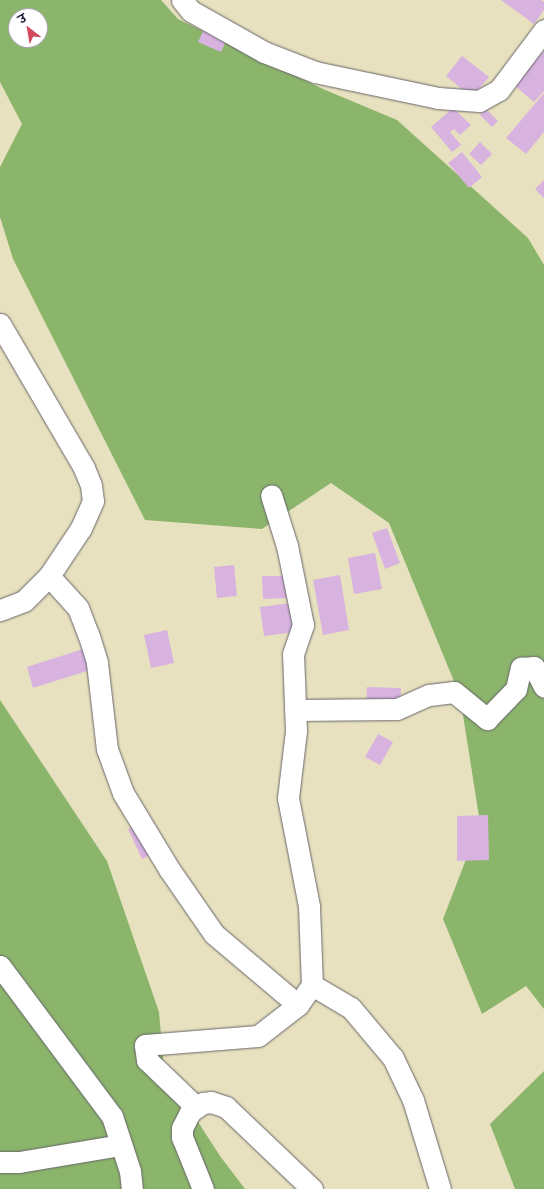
<!DOCTYPE html>
<meta charset="utf-8">
<style>
body{margin:0}
#map{position:relative;width:544px;height:1189px;overflow:hidden;background:#e8e1bf;font-family:Delius,"Playpen Sans Deva",sans-serif}
div>[style]{position:absolute}
.forest>*{inset:0;background:#8cb56c}
.building>*{inset:0;background:#d8b3e0}
.roads{filter:drop-shadow(0 0 1px #676569) drop-shadow(0 0 1px #676569)}
.minor>*{height:21px;margin:-10.5px;padding:0 10.5px;transform-origin:10.5px;border-radius:10.5px;background:#fff}
span{translate:-50% -50%;white-space:nowrap;text-align:center;line-height:1.15;-webkit-text-stroke:3.5px #fff;paint-order:stroke}
.north{position:absolute;left:8px;top:8px;width:40px;height:40px;box-sizing:border-box;background:#fff;border:1px solid #a7a7b1;border-radius:50%;rotate:329deg;font-size:11px;font-weight:700;line-height:16px;text-align:center;color:#22223b}
.north::after{content:'';display:block;margin:auto;width:14px;height:18px;background:#d1495b;clip-path:polygon(50% 0,100% 100%,50% 72%,0 100%)}
</style>
<div id="map">
<div class="forest">
<i style="clip-path:polygon(evenodd,0 0,161px 0,178px 19px,323px 89px,397px 120px,528px 238px,544px 265px,544px 1009px,526px 986px,482px 1014px,443px 919px,480px 823px,460px 696px,389px 523px,331px 483px,262px 529px,145px 520px,13px 259px,0 217px,0 167px,22px 124px,0 82px,0 0,16px 16px,40px 16px,40px 40px,16px 40px,16px 16px)"></i>
<i style="clip-path:polygon(0 700px,107px 861px,159px 1012px,164px 1069px,220px 1156px,245px 1189px,0 1189px)"></i>
<i style="clip-path:polygon(544px 1071px,544px 1189px,515px 1189px,490px 1124px)"></i>
</div>
<div class="building">
<i style="clip-path:polygon(501px 0,541px 0,544px 2px,544px 10px,534px 24px)"></i>
<i style="clip-path:polygon(204px 29px,227px 39px,221px 52px,198px 42px)"></i>
<i style="clip-path:polygon(544px 51px,544px 91px,534px 102px,514px 85px)"></i>
<i style="clip-path:polygon(462px 56px,489px 77px,472px 97px,446px 76px)"></i>
<i style="clip-path:polygon(544px 93px,544px 132px,526px 154px,506px 138px)"></i>
<i style="clip-path:polygon(453px 108px,471px 125px,460px 135px,454px 129px,450px 132px,461px 145px,452px 152px,431px 127px)"></i>
<i style="clip-path:polygon(486px 109px,498px 121px,492px 127px,480px 115px)"></i>
<i style="clip-path:polygon(480px 142px,492px 154px,481px 165px,469px 154px)"></i>
<i style="clip-path:polygon(462px 152px,482px 177px,469px 188px,448px 163px)"></i>
<i style="clip-path:polygon(544px 180px,544px 198px,535px 189px)"></i>
<i style="clip-path:polygon(387px 528px,400px 563px,385px 569px,372px 533px)"></i>
<i style="clip-path:polygon(375px 553px,382px 589px,354px 594px,348px 558px)"></i>
<i style="clip-path:polygon(234px 565px,237px 596px,217px 598px,214px 567px)"></i>
<i style="clip-path:polygon(340px 575px,349px 630px,323px 635px,313px 580px)"></i>
<i style="clip-path:polygon(262px 576px,288px 576px,288px 598px,263px 599px)"></i>
<i style="clip-path:polygon(291px 603px,295px 632px,264px 636px,260px 607px)"></i>
<i style="clip-path:polygon(167px 630px,174px 663px,151px 668px,144px 635px)"></i>
<i style="clip-path:polygon(83px 649px,90px 670px,33px 688px,27px 667px)"></i>
<i style="clip-path:polygon(367px 687px,401px 688px,400px 704px,366px 703px)"></i>
<i style="clip-path:polygon(378px 734px,393px 742px,380px 765px,365px 757px)"></i>
<i style="clip-path:polygon(488px 815px,489px 860px,457px 861px,457px 816px)"></i>
<i style="clip-path:polygon(145px 821px,159px 851px,142px 859px,128px 829px)"></i>
</div>
<div class="roads">
<div class="minor">
<i style="left:182px;top:0;width:14px;rotate:51deg"></i>
<i style="left:191px;top:11px;width:84px;rotate:29.3deg"></i>
<i style="left:264px;top:52px;width:55px;rotate:21.4deg"></i>
<i style="left:315px;top:72px;width:126px;rotate:11.9deg"></i>
<i style="left:438px;top:98px;width:41px;rotate:4.2deg"></i>
<i style="left:479px;top:101px;width:23px;rotate:-29deg"></i>
<i style="left:499px;top:90px;width:75px;rotate:-53.1deg"></i>
<i style="left:0;top:324px;width:167px;rotate:59.7deg"></i>
<i style="left:84px;top:468px;width:18px;rotate:68deg"></i>
<i style="left:91px;top:485px;width:16px;rotate:83deg"></i>
<i style="left:93px;top:501px;width:30px;rotate:114deg"></i>
<i style="left:81px;top:528px;width:58px;rotate:123.7deg"></i>
<i style="left:49px;top:576px;width:35px;rotate:135deg"></i>
<i style="left:24px;top:601px;width:26px;rotate:159deg"></i>
<i style="left:49px;top:576px;width:43px;rotate:47.8deg"></i>
<i style="left:78px;top:608px;width:30px;rotate:69deg"></i>
<i style="left:89px;top:636px;width:28px;rotate:73deg"></i>
<i style="left:97px;top:663px;width:87px;rotate:83.4deg"></i>
<i style="left:107px;top:749px;width:47px;rotate:70deg"></i>
<i style="left:123px;top:793px;width:89px;rotate:58.8deg"></i>
<i style="left:169px;top:869px;width:79px;rotate:55.3deg"></i>
<i style="left:214px;top:934px;width:110px;rotate:40.2deg"></i>
<i style="left:295px;top:710px;width:102px;rotate:-0.6deg"></i>
<i style="left:397px;top:709px;width:35px;rotate:-24deg"></i>
<i style="left:429px;top:695px;width:25px;rotate:-7deg"></i>
<i style="left:454px;top:692px;width:43px;rotate:39.3deg"></i>
<i style="left:487px;top:719px;width:42px;rotate:-46deg"></i>
<i style="left:516px;top:689px;width:22px;rotate:-77deg"></i>
<i style="left:521px;top:668px;width:13px;rotate:-4deg"></i>
<i style="left:534px;top:667px;width:22px;rotate:63deg"></i>
<i style="left:0;top:966px;width:187px;rotate:53.3deg"></i>
<i style="left:112px;top:1116px;width:58px;rotate:71.9deg"></i>
<i style="left:130px;top:1171px;width:18px;rotate:84deg"></i>
<i style="left:312px;top:985px;width:45px;rotate:30.5deg"></i>
<i style="left:351px;top:1008px;width:65px;rotate:50deg"></i>
<i style="left:393px;top:1058px;width:47px;rotate:64.5deg"></i>
<i style="left:413px;top:1100px;width:93px;rotate:73.1deg"></i>
<i style="left:196px;top:1107px;width:68px;rotate:-136.2deg"></i>
<i style="left:147px;top:1060px;width:15px;rotate:-98deg"></i>
<i style="left:145px;top:1045px;width:113px;rotate:-4.6deg"></i>
<i style="left:258px;top:1036px;width:51px;rotate:-37.8deg"></i>
<i style="left:298px;top:1005px;width:24px;rotate:-55deg"></i>
<i style="left:312px;top:985px;width:79px;rotate:-92.2deg"></i>
<i style="left:309px;top:906px;width:110px;rotate:-101deg"></i>
<i style="left:288px;top:798px;width:67px;rotate:-83.2deg"></i>
<i style="left:296px;top:731px;width:77px;rotate:-92.2deg"></i>
<i style="left:293px;top:654px;width:31px;rotate:-71deg"></i>
<i style="left:303px;top:625px;width:81px;rotate:-101.4deg"></i>
<i style="left:287px;top:546px;width:53px;rotate:-107.4deg"></i>
<i style="left:0;top:1162px;width:19px"></i>
<i style="left:19px;top:1162px;width:103px;rotate:-9.5deg"></i>
<i style="left:203px;top:1189px;width:56px;rotate:-112deg"></i>
<i style="left:182px;top:1137px;width:9px;rotate:-90deg"></i>
<i style="left:182px;top:1128px;width:18px;rotate:-63deg"></i>
<i style="left:190px;top:1112px;width:16px;rotate:-35deg"></i>
<i style="left:203px;top:1103px;width:8px;rotate:-7deg"></i>
<i style="left:211px;top:1102px;width:16px;rotate:18deg"></i>
<i style="left:226px;top:1107px;width:119px;rotate:43.6deg"></i>
</div>
</div>
<div class="north">उ</div>
</div>
